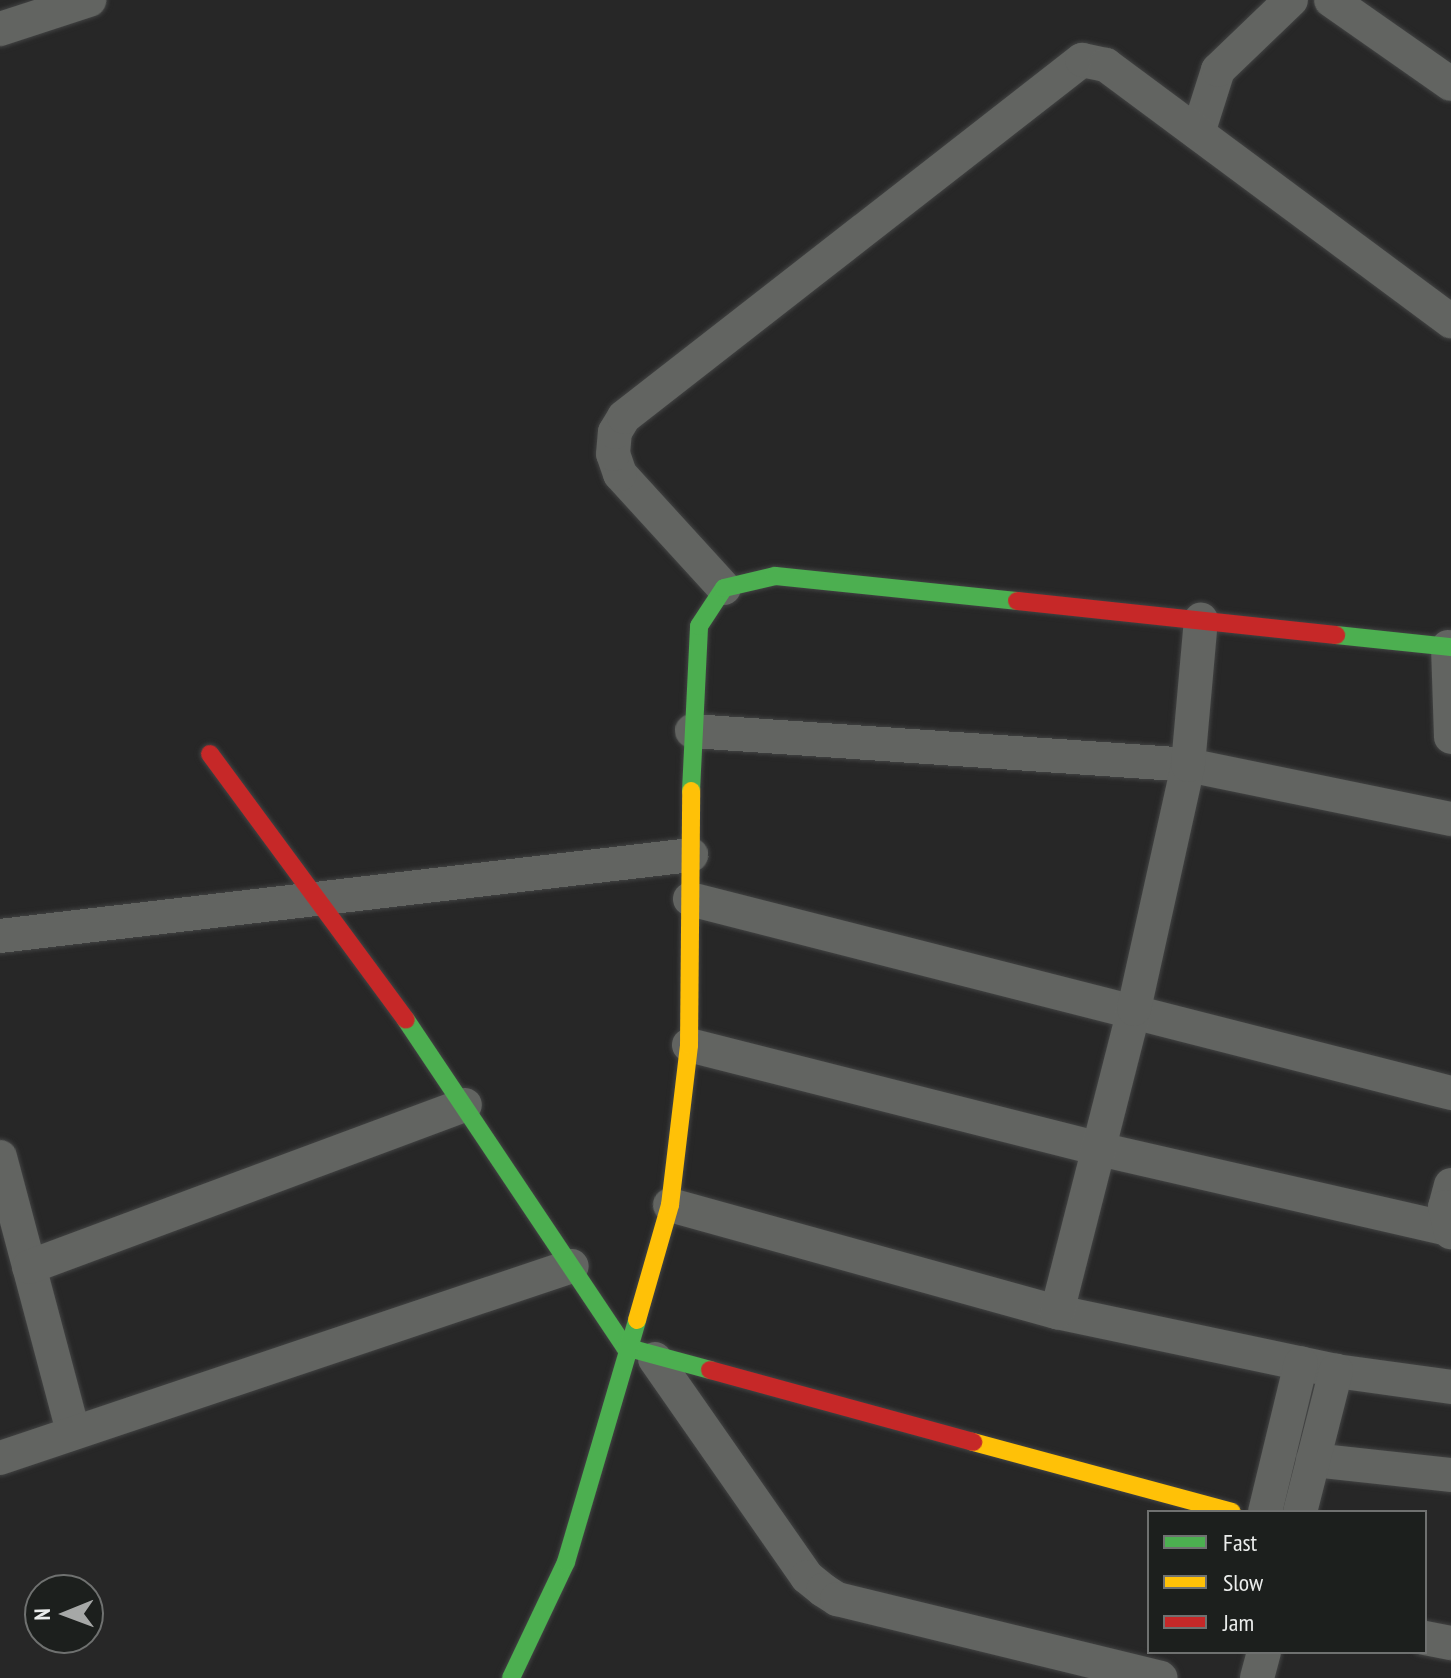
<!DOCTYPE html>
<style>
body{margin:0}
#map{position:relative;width:1451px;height:1678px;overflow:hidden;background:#272727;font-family:"PT Sans Narrow",sans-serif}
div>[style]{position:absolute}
.roads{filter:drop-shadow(0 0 2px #424343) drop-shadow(0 0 2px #424343)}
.street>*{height:34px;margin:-17px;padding:0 17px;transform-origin:17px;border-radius:17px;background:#626461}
.fast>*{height:18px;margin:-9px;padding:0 9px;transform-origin:9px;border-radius:9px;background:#4caf50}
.slow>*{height:18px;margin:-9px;padding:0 9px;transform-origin:9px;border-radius:9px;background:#ffc107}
.jam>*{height:18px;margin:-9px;padding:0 9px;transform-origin:9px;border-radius:9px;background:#c62828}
span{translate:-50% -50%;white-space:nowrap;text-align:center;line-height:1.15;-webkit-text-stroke:6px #1c1f1d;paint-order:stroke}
.legend{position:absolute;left:1147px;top:1510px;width:280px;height:144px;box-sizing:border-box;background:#1c1f1d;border:2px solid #6f7170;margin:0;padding:10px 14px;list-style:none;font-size:24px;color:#ebedec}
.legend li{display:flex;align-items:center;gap:16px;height:40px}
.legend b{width:40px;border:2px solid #6f7170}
.north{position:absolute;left:24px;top:1574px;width:80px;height:80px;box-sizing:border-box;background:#1c1f1d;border:2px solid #6f7170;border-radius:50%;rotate:269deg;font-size:22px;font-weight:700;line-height:32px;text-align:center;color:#ebedec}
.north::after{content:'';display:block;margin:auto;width:28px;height:36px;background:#a6a8a7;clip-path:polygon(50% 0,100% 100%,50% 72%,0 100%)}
</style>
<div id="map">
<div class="roads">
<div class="street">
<i style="left:1331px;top:0;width:146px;rotate:35deg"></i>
<i style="left:0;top:29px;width:94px;rotate:-18deg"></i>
<i style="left:1198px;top:133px;width:66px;rotate:-72.4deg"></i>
<i style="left:1218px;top:70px;width:101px;rotate:-43.8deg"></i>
<i style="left:724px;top:588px;width:154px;rotate:-132.4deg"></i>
<i style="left:620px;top:474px;width:21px;rotate:-109deg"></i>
<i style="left:613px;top:454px;width:22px;rotate:-85deg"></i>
<i style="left:615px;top:432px;width:17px;rotate:-59deg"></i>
<i style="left:624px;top:417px;width:581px;rotate:-37.94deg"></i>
<i style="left:1082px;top:60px;width:25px;rotate:12deg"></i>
<i style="left:1106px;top:65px;width:430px;rotate:36.6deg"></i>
<i style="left:1448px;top:647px;width:90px;rotate:88.1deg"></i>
<i style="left:692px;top:731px;width:497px;rotate:3.9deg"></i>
<i style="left:1188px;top:765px;width:268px;rotate:11.6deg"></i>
<i style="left:690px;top:899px;width:785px;rotate:14.3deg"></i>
<i style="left:0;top:936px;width:696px;rotate:-6.69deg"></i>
<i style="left:689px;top:1045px;width:423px;rotate:14.2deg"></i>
<i style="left:1099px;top:1149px;width:359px;rotate:12.9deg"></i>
<i style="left:0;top:1157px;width:285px;rotate:75.1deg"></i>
<i style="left:1451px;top:1185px;width:23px;rotate:105deg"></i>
<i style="left:1445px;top:1207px;width:26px;rotate:77deg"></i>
<i style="left:670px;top:1205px;width:402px;rotate:15.5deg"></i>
<i style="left:1057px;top:1312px;width:285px;rotate:11.9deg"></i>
<i style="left:1336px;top:1371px;width:116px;rotate:7.9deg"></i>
<i style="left:29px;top:1267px;width:465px;rotate:-20.4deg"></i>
<i style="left:1057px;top:1312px;width:313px;rotate:-75.7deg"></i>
<i style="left:1134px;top:1009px;width:250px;rotate:-77.5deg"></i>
<i style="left:1188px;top:765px;width:146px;rotate:-84.9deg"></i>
<i style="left:655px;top:1359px;width:266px;rotate:55.1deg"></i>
<i style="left:807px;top:1577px;width:21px;rotate:39deg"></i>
<i style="left:823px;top:1590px;width:17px;rotate:33deg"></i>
<i style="left:837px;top:1599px;width:333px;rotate:13.7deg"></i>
<i style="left:0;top:1458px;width:603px;rotate:-18.56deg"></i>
<i style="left:1313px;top:1460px;width:139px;rotate:6.2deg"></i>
<i style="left:1265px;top:1512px;width:153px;rotate:-76.4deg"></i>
<i style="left:1300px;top:1512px;width:146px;rotate:-75.7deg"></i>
<i style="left:1425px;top:1638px;width:26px;rotate:11deg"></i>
<i style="left:1257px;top:1678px;width:27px;rotate:-75deg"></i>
</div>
<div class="fast">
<i style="left:1336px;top:635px;width:116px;rotate:6deg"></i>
<i style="left:691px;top:791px;width:165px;rotate:-87.2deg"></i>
<i style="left:699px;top:626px;width:45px;rotate:-56.7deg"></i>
<i style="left:724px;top:588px;width:52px;rotate:-13.2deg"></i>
<i style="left:775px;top:576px;width:243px;rotate:5.9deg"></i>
<i style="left:406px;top:1020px;width:394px;rotate:56.2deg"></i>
<i style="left:625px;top:1347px;width:88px;rotate:15.1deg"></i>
<i style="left:511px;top:1678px;width:128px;rotate:-64.6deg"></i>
<i style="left:566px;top:1562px;width:252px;rotate:-73.6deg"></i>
</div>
<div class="slow">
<i style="left:637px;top:1320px;width:120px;rotate:-74deg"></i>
<i style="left:670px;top:1205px;width:161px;rotate:-83.2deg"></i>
<i style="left:689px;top:1045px;width:254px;rotate:-89.5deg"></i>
<i style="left:973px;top:1442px;width:268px;rotate:15.1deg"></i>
</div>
<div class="jam">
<i style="left:1017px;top:601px;width:321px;rotate:6.1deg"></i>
<i style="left:210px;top:754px;width:330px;rotate:53.6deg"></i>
<i style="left:710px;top:1370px;width:273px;rotate:15.3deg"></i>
</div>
</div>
<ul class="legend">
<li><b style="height:10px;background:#4caf50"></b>Fast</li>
<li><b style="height:10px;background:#ffc107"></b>Slow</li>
<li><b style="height:10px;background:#c62828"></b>Jam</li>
</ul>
<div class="north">N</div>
</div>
